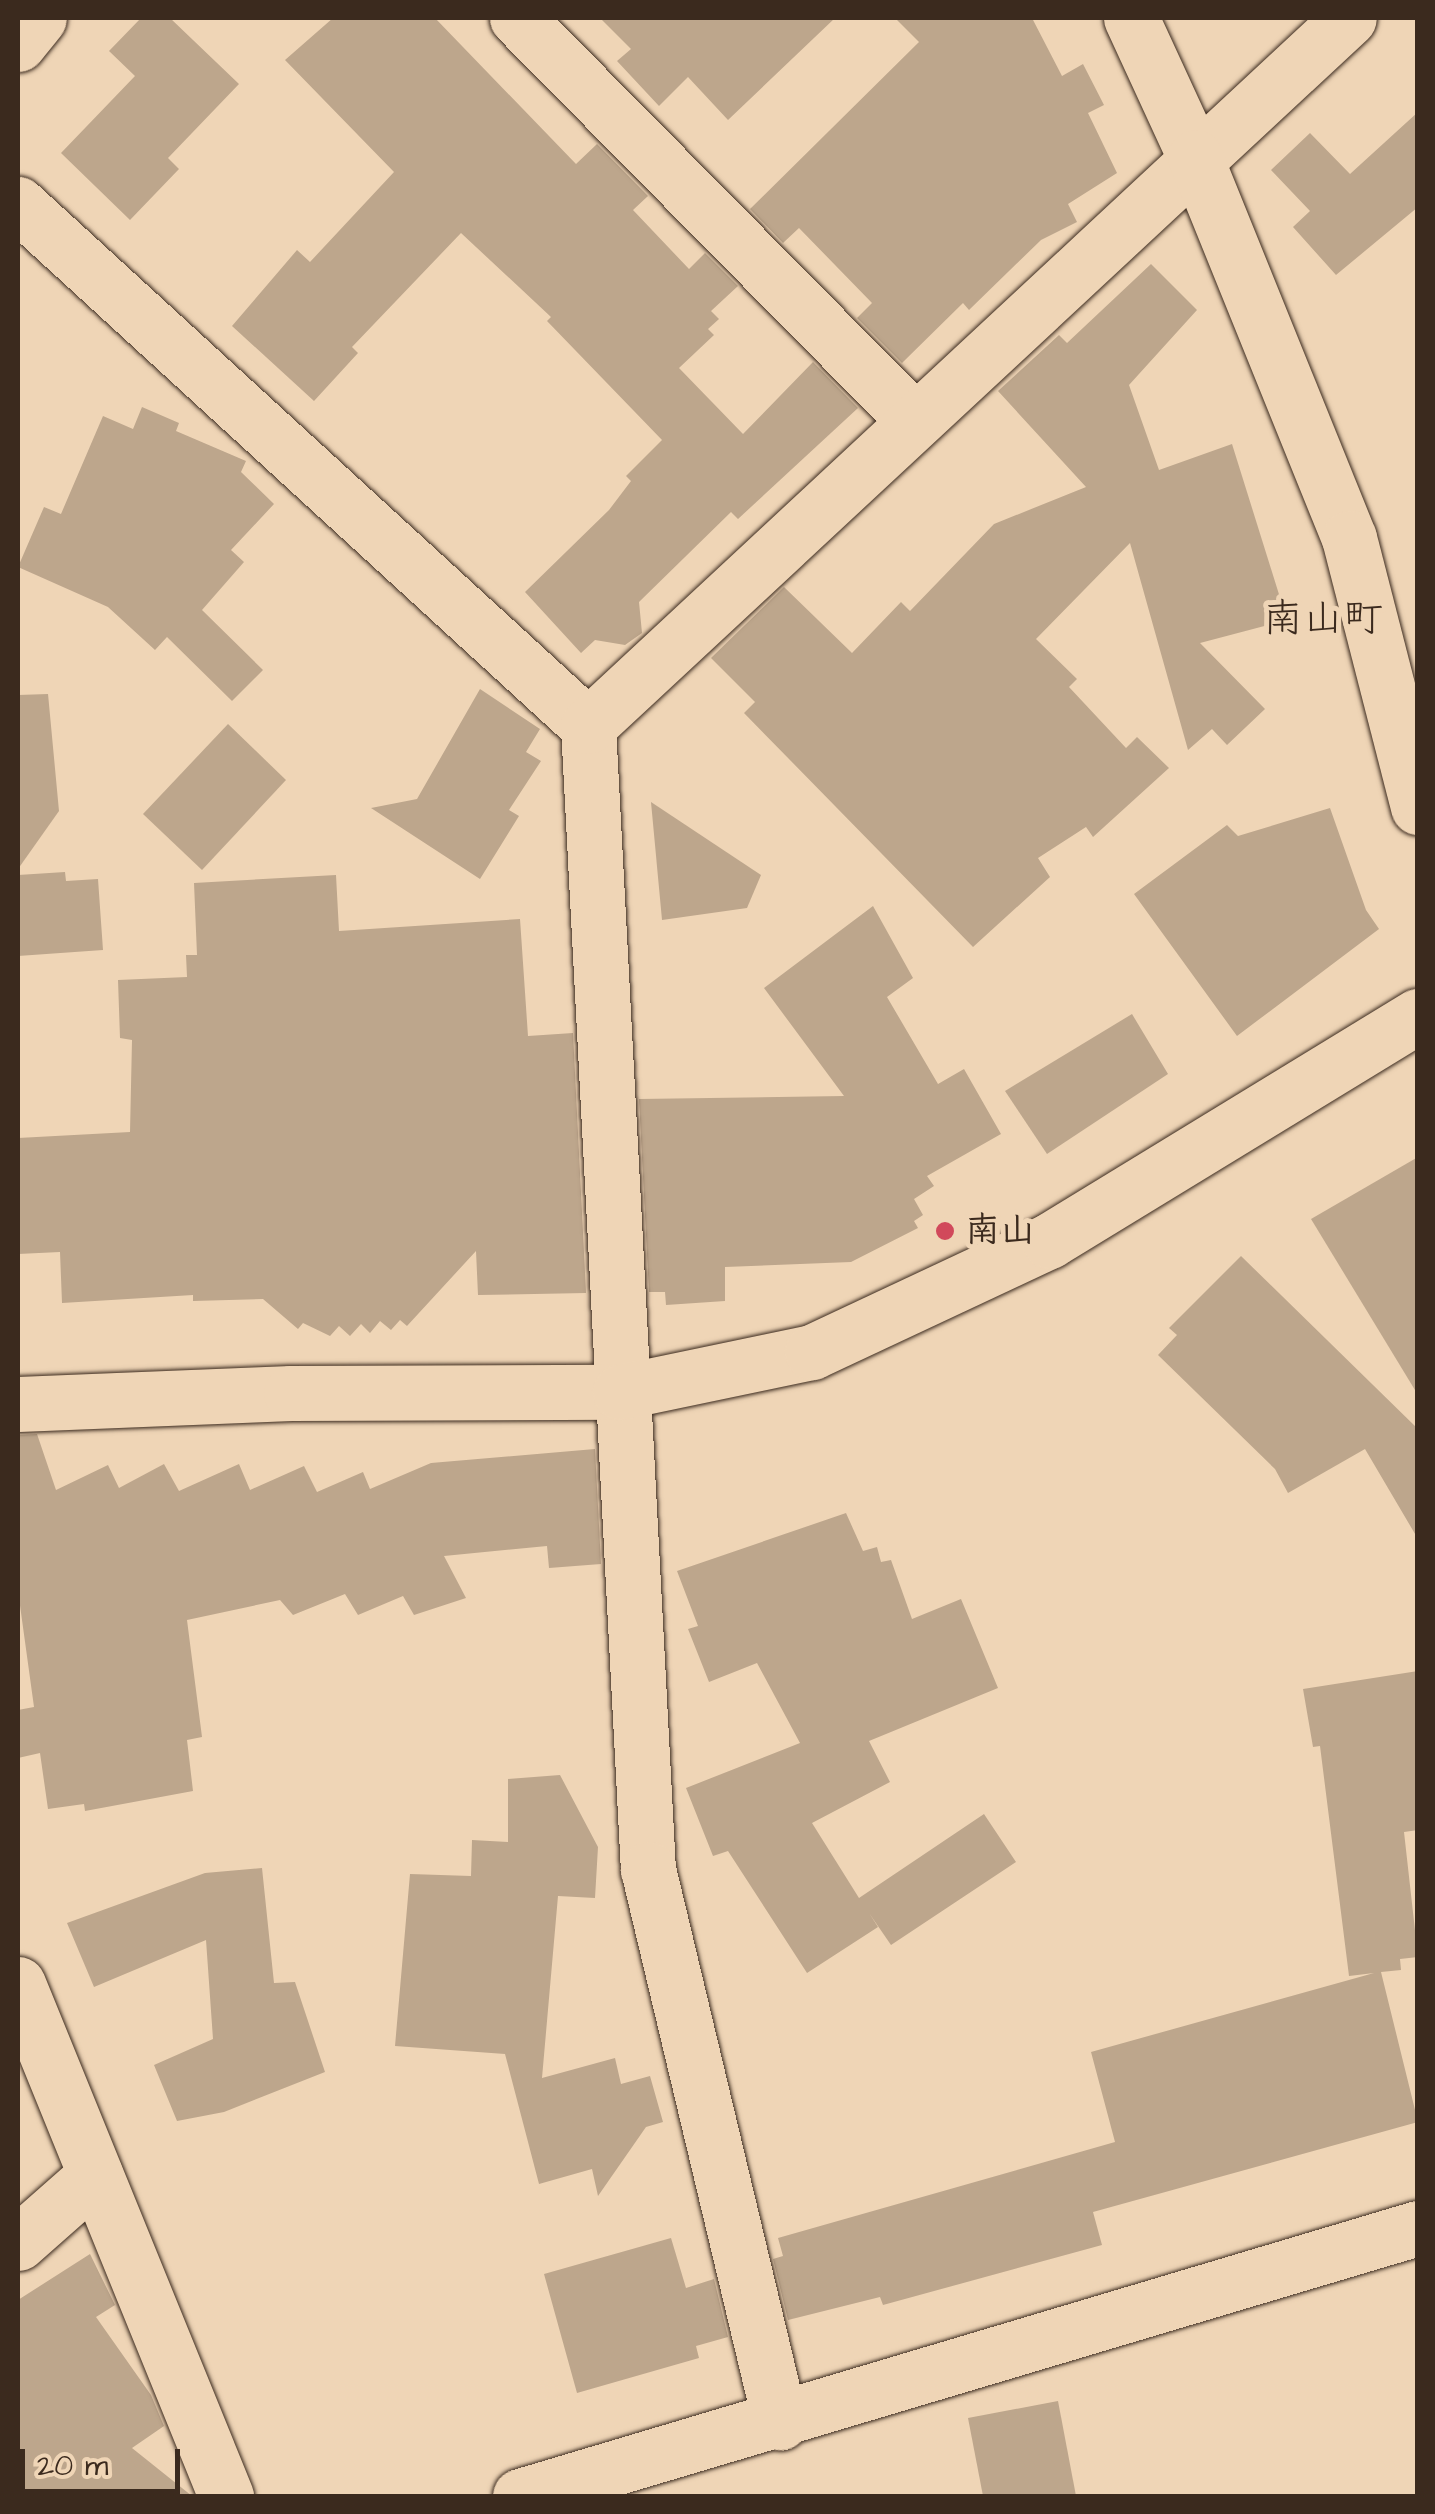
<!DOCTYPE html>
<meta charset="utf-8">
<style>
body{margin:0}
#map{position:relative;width:1435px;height:2514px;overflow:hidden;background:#efd5b6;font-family:"Architects Daughter","Klee One",sans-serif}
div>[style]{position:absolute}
.building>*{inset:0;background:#bda68c}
.roads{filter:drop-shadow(0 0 2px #3b2a1e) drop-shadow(0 0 2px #3b2a1e)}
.minor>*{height:55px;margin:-27.5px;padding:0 27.5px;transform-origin:27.5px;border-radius:27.5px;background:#efd5b6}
.tertiary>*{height:55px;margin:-27.5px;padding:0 27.5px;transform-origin:27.5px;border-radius:27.5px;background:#efd5b6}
.dots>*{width:28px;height:28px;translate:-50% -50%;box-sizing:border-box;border:5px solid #efd5b6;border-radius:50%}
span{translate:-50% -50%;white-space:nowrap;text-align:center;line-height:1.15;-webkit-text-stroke:10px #efd5b6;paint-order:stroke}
.poi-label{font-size:35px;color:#3b2a1e;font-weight:700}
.left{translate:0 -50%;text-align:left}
.quarter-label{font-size:40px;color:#3b2a1e}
.frame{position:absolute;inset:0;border:20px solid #3b2a1e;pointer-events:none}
.scale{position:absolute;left:20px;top:2449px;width:160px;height:45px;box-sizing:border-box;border:5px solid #3b2a1e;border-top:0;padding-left:12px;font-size:30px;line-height:35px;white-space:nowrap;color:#3b2a1e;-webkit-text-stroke:8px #efd5b6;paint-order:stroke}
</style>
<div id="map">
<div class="building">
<i style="clip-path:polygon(141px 18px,170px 18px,239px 84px,168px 158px,179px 169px,130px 220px,61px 153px,135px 76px,109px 51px)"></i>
<i style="clip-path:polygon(333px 18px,435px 18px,576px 164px,597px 144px,648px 196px,633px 210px,689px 269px,705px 253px,738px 286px,711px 311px,719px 319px,708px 329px,714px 335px,679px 368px,743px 434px,813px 362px,858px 408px,738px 519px,731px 512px,639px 602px,642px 633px,625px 645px,595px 640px,581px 653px,525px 592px,609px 510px,631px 481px,626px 476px,662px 440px,547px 321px,551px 317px,461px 233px,352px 347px,358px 353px,314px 401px,232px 326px,297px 250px,310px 262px,394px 172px,285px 60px)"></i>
<i style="clip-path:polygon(600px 18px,835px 18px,728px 120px,688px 77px,659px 106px,617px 61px,631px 49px)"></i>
<i style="clip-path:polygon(895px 18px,1032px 18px,1062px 76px,1083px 64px,1104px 105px,1088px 113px,1117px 173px,1068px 204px,1077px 222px,1041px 240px,969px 310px,963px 303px,902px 363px,857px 318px,872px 303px,799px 228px,783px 243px,750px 209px,919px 42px)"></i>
<i style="clip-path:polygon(1418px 112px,1418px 207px,1336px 275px,1293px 227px,1310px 211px,1271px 170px,1310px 133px,1350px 174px)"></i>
<i style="clip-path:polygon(1151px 264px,1197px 310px,1129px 385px,1159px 470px,1232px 444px,1287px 620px,1200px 643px,1265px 709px,1227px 745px,1212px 729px,1188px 750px,1130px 543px,1036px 639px,1077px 679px,1069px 687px,1126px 748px,1137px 737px,1169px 768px,1093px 837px,1086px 827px,1038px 858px,1050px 877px,973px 947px,744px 713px,755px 702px,711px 658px,784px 587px,852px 653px,901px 602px,910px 611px,994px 524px,1086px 487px,998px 391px,1059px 335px,1067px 343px)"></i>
<i style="clip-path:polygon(142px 407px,179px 423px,176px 431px,246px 461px,241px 472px,274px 504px,231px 550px,244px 562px,202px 610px,263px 670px,232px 701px,167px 637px,155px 650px,108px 607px,18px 567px,44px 507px,61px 514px,103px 416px,133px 429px)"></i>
<i style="clip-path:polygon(480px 689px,540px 729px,526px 752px,541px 761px,509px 810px,519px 816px,480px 879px,371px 808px,417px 799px)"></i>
<i style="clip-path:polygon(48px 694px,59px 811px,18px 869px,18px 695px)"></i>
<i style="clip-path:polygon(228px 724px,286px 780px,202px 870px,143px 814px)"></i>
<i style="clip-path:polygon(651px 802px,761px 875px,747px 908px,662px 920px)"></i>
<i style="clip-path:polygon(1330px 808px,1366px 910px,1379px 929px,1237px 1036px,1134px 894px,1227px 825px,1238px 836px)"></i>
<i style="clip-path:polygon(65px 872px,66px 881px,98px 879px,103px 950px,18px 956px,18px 875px)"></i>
<i style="clip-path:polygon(336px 875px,339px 931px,520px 919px,528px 1036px,573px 1033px,586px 1293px,478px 1295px,476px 1251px,407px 1326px,400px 1320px,391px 1330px,380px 1321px,370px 1333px,361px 1324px,350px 1336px,339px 1326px,330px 1336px,303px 1323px,298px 1329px,263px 1299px,193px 1301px,193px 1295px,62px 1303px,60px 1252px,18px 1254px,18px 1138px,130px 1132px,132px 1040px,120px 1038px,118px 980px,187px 977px,186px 955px,197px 955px,194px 883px)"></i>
<i style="clip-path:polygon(873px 906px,913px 978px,887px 997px,938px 1084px,964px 1069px,1001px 1134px,927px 1176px,934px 1186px,914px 1199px,923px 1215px,914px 1221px,918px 1228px,851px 1262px,725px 1267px,725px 1301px,666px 1305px,665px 1292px,649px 1292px,639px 1099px,844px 1096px,764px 988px)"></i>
<i style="clip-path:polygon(1132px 1014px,1168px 1074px,1047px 1154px,1005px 1091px)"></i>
<i style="clip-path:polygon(1418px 1157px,1418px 1395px,1311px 1219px)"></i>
<i style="clip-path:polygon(1241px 1256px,1418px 1429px,1418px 1539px,1365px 1449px,1288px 1493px,1275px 1469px,1158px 1355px,1177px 1335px,1169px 1328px)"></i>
<i style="clip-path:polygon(37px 1434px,56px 1490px,108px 1465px,119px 1488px,164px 1464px,179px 1491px,239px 1464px,250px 1490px,304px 1466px,317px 1492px,363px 1472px,370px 1489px,431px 1463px,595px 1449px,601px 1564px,549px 1568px,547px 1546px,444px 1556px,466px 1598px,414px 1615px,403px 1596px,358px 1615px,345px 1594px,293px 1615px,280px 1600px,187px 1620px,202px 1737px,187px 1740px,193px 1791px,85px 1811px,84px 1804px,48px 1809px,40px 1753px,18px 1758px,18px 1710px,34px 1707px,18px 1591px,18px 1435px)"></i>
<i style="clip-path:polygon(846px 1513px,863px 1551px,877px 1547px,881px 1562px,891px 1560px,912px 1619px,961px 1599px,998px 1688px,869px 1741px,890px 1782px,812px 1823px,859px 1898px,984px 1814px,1016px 1862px,891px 1945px,869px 1913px,878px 1927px,807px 1973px,728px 1851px,713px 1856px,686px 1788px,800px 1743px,757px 1663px,709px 1682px,688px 1629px,698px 1626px,677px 1571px)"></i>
<i style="clip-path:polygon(1418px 1671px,1418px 1830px,1404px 1832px,1418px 1957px,1400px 1959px,1401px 1970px,1381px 1972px,1418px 2122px,1093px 2212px,1102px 2245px,883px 2305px,880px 2297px,788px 2320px,773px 2259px,783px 2256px,778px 2238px,1115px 2142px,1091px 2052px,1374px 1973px,1349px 1976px,1320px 1746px,1313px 1747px,1303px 1689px)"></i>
<i style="clip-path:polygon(560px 1775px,598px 1847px,595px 1898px,558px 1896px,542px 2078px,615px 2058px,621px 2084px,650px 2076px,663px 2122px,646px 2127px,598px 2196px,592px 2169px,539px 2184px,505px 2054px,395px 2046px,410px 1874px,471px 1876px,472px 1840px,508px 1842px,508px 1779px)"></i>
<i style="clip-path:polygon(262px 1868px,274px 1983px,295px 1982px,325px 2072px,224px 2112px,177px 2121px,154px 2065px,213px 2039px,206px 1940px,94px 1987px,67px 1923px,205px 1873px)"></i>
<i style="clip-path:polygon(671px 2238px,686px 2288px,714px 2279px,728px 2337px,696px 2346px,699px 2358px,577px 2393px,544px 2274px)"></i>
<i style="clip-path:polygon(90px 2254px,115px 2305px,96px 2317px,151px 2395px,164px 2426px,132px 2448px,192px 2496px,18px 2496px,18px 2300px)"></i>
<i style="clip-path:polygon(1058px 2401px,1076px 2496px,983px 2496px,968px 2418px)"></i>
</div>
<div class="roads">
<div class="minor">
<i style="left:517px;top:18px;width:565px;rotate:45.36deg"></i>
<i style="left:18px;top:44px;width:33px;rotate:-51deg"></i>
<i style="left:18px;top:204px;width:773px;rotate:42.48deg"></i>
<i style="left:588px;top:726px;width:1145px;rotate:87deg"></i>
<i style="left:648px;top:1869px;width:569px;rotate:76.57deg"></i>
<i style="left:588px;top:726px;width:1039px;rotate:-42.93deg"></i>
<i style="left:18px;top:1984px;width:553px;rotate:67.89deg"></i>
<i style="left:18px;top:2243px;width:103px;rotate:-41.4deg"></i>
</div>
<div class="tertiary">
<i style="left:1131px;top:18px;width:153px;rotate:65.3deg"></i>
<i style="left:1195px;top:157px;width:411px;rotate:68deg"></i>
<i style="left:1349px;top:538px;width:278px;rotate:75.6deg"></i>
<i style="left:18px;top:1404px;width:273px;rotate:-2.3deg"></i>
<i style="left:291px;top:1393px;width:329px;rotate:-0.2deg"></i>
<i style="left:620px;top:1392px;width:196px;rotate:-11.8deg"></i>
<i style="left:812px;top:1352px;width:262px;rotate:-25.1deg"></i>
<i style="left:1049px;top:1241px;width:432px;rotate:-31.4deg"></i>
<i style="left:520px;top:2496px;width:937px;rotate:-16.62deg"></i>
</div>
</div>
<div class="dots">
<i style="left:945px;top:1231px;background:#d1495b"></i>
</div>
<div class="poi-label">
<span class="left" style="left:965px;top:1231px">南山</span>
</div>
<div class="quarter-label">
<span style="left:1323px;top:620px">南山町</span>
</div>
<div class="frame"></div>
<div class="scale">20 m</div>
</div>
